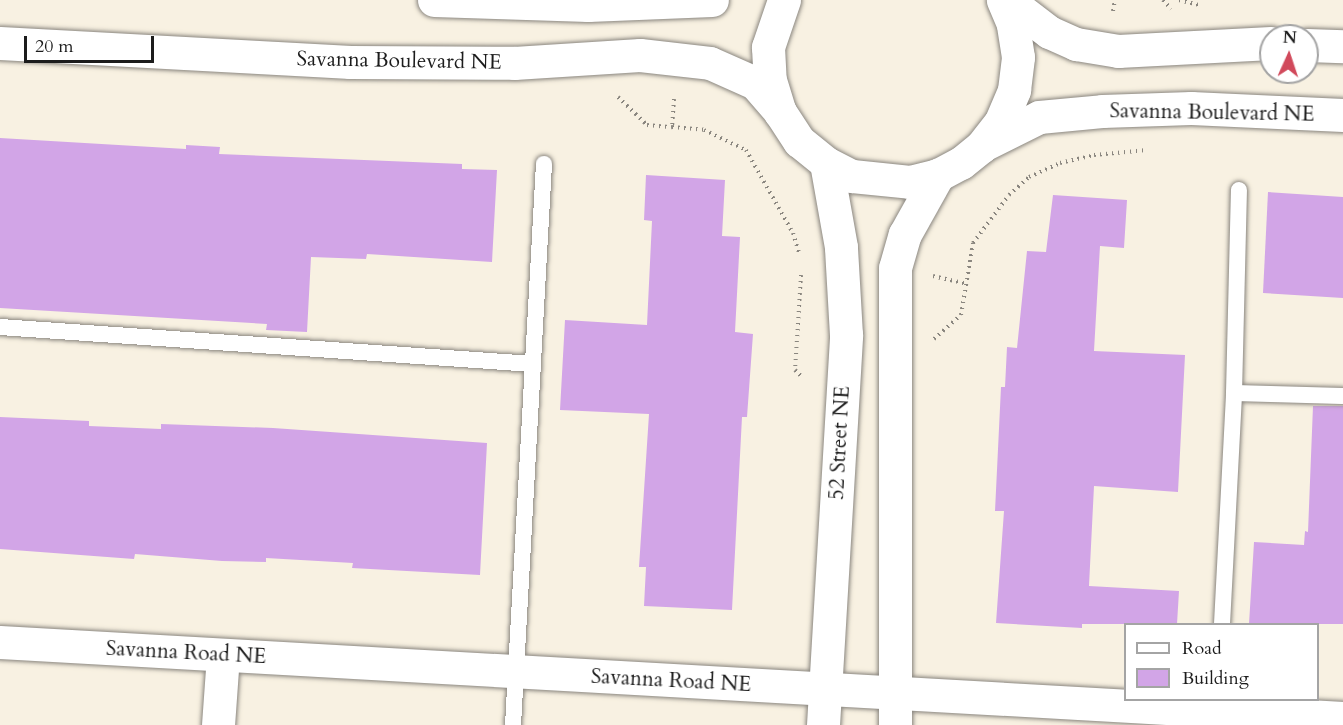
<!DOCTYPE html>
<style>
body{margin:0}
#map{position:relative;width:1343px;height:725px;overflow:hidden;background:#f8f1e2;font-family:Cardo,serif}
div>[style]{position:absolute}
.building>*{inset:0;background:#d2a5e7}
.path>*{height:4px;margin-top:-2px;transform-origin:0;background:repeating-linear-gradient(90deg,#8a867f 0 1.5px,transparent 0 6px)}
.roads{filter:drop-shadow(0 0 2px #8a867f) drop-shadow(0 0 2px #8a867f)}
.lane>*{height:16px;margin:-8px;padding:0 8px;transform-origin:8px;border-radius:8px;background:#fff}
.street>*{height:33px;margin:-16.5px;padding:0 16.5px;transform-origin:16.5px;border-radius:16.5px;background:#fff}
span{translate:-50% -50%;white-space:nowrap;text-align:center;line-height:1.15;-webkit-text-stroke:4.5px #fff;paint-order:stroke}
.street-label{font-size:21px;color:#1c1c1c}
.legend{position:absolute;left:1124px;top:623px;width:195px;height:78px;box-sizing:border-box;background:#fff;border:2px solid #a4a4a4;margin:0;padding:8px 10px;list-style:none;font-size:18px;color:#1c1c1c}
.legend li{display:flex;align-items:center;gap:12px;height:30px}
.legend b{width:30px;border:2px solid #a4a4a4}
.north{position:absolute;left:1259px;top:24px;width:60px;height:60px;box-sizing:border-box;background:#fff;border:2px solid #a4a4a4;border-radius:50%;rotate:3deg;font-size:16px;font-weight:700;line-height:24px;text-align:center;color:#1c1c1c}
.north::after{content:'';display:block;margin:auto;width:21px;height:27px;background:#d1495b;clip-path:polygon(50% 0,100% 100%,50% 72%,0 100%)}
.scale{position:absolute;left:24px;top:36px;width:130px;height:27px;box-sizing:border-box;border:3px solid #1c1c1c;border-top:0;padding-left:8px;font-size:18px;line-height:21px;white-space:nowrap;color:#1c1c1c;-webkit-text-stroke:4px #fff;paint-order:stroke}
</style>
<div id="map">
<div class="building">
<i style="clip-path:polygon(0 138px,186px 149px,186px 145px,220px 147px,219px 154px,462px 164px,462px 169px,497px 170px,492px 262px,367px 254px,366px 259px,311px 257px,307px 332px,266px 330px,267px 324px,0 308px)"></i>
<i style="clip-path:polygon(646px 175px,725px 180px,722px 236px,740px 237px,735px 332px,753px 334px,747px 417px,742px 417px,732px 610px,644px 606px,646px 567px,639px 567px,649px 414px,560px 410px,565px 320px,647px 325px,652px 221px,644px 220px)"></i>
<i style="clip-path:polygon(1268px 192px,1343px 197px,1343px 298px,1263px 293px)"></i>
<i style="clip-path:polygon(1053px 195px,1127px 200px,1124px 248px,1100px 246px,1094px 351px,1185px 355px,1178px 492px,1094px 486px,1089px 586px,1179px 591px,1177px 624px,1082px 624px,1082px 628px,996px 623px,1004px 511px,995px 511px,1001px 387px,1005px 387px,1007px 347px,1017px 348px,1027px 251px,1046px 252px)"></i>
<i style="clip-path:polygon(1313px 406px,1343px 406px,1343px 624px,1249px 624px,1254px 542px,1304px 545px,1305px 531px,1308px 532px)"></i>
<i style="clip-path:polygon(0 417px,89px 421px,89px 426px,161px 429px,161px 424px,273px 428px,487px 443px,480px 575px,352px 568px,353px 563px,266px 558px,266px 562px,222px 561px,135px 554px,134px 559px,0 549px)"></i>
</div>
<div class="path">
<i style="left:1163px;top:0;width:12px;rotate:48deg"></i>
<i style="left:1179px;top:0;width:21px;rotate:14deg"></i>
<i style="left:1113px;top:11px;width:11px;rotate:-80deg"></i>
<i style="left:618px;top:97px;width:40px;rotate:44deg"></i>
<i style="left:647px;top:125px;width:25px;rotate:5deg"></i>
<i style="left:674px;top:99px;width:28px;rotate:94deg"></i>
<i style="left:672px;top:127px;width:32px;rotate:5deg"></i>
<i style="left:704px;top:130px;width:47px;rotate:25.5deg"></i>
<i style="left:746px;top:150px;width:95px;rotate:60.5deg"></i>
<i style="left:793px;top:233px;width:21px;rotate:73deg"></i>
<i style="left:801px;top:275px;width:95px;rotate:93.6deg"></i>
<i style="left:795px;top:370px;width:11px;rotate:45deg"></i>
<i style="left:933px;top:276px;width:32px;rotate:13deg"></i>
<i style="left:934px;top:339px;width:36px;rotate:-42deg"></i>
<i style="left:961px;top:315px;width:73px;rotate:-80.5deg"></i>
<i style="left:973px;top:243px;width:60px;rotate:-53.1deg"></i>
<i style="left:1009px;top:195px;width:27px;rotate:-42deg"></i>
<i style="left:1029px;top:177px;width:34px;rotate:-24deg"></i>
<i style="left:1060px;top:163px;width:35px;rotate:-13deg"></i>
<i style="left:1094px;top:155px;width:53px;rotate:-5.4deg"></i>
</div>
<div class="roads">
<div class="lane">
<i style="left:0;top:327px;width:534px;rotate:3.97deg"></i>
<i style="left:1234px;top:393px;width:109px;rotate:1.6deg"></i>
<i style="left:1222px;top:624px;width:231px;rotate:-87deg"></i>
<i style="left:1234px;top:393px;width:203px;rotate:-88.6deg"></i>
<i style="left:513px;top:725px;width:562px;rotate:-86.84deg"></i>
</div>
<div class="street">
<i style="left:434px;top:0;width:154px;rotate:1.9deg"></i>
<i style="left:588px;top:5px;width:124px;rotate:-2.3deg"></i>
<i style="left:784px;top:0;width:50px;rotate:108.8deg"></i>
<i style="left:768px;top:47px;width:33px;rotate:87deg"></i>
<i style="left:770px;top:80px;width:34px;rotate:73deg"></i>
<i style="left:780px;top:112px;width:35px;rotate:57deg"></i>
<i style="left:799px;top:141px;width:35px;rotate:39deg"></i>
<i style="left:826px;top:163px;width:29px;rotate:27deg"></i>
<i style="left:852px;top:176px;width:58px;rotate:5.9deg"></i>
<i style="left:910px;top:182px;width:29px;rotate:-14deg"></i>
<i style="left:938px;top:175px;width:26px;rotate:-28deg"></i>
<i style="left:961px;top:163px;width:26px;rotate:-39deg"></i>
<i style="left:981px;top:147px;width:33px;rotate:-52deg"></i>
<i style="left:1001px;top:121px;width:34px;rotate:-67deg"></i>
<i style="left:1014px;top:90px;width:33px;rotate:-83deg"></i>
<i style="left:1018px;top:57px;width:33px;rotate:-99deg"></i>
<i style="left:1013px;top:24px;width:26px;rotate:-113deg"></i>
<i style="left:1007px;top:0;width:53px;rotate:37.3deg"></i>
<i style="left:1049px;top:32px;width:30px;rotate:24deg"></i>
<i style="left:1076px;top:44px;width:43px;rotate:9.5deg"></i>
<i style="left:1118px;top:51px;width:153px;rotate:-3deg"></i>
<i style="left:0;top:43px;width:351px;rotate:3.1deg"></i>
<i style="left:350px;top:62px;width:164px;rotate:0.3deg"></i>
<i style="left:514px;top:63px;width:126px;rotate:-3.6deg"></i>
<i style="left:640px;top:55px;width:70px;rotate:6.5deg"></i>
<i style="left:710px;top:63px;width:49px;rotate:24deg"></i>
<i style="left:755px;top:83px;width:38px;rotate:49deg"></i>
<i style="left:1307px;top:45px;width:36px;rotate:2deg"></i>
<i style="left:985px;top:144px;width:60px;rotate:-26.6deg"></i>
<i style="left:1039px;top:117px;width:63px;rotate:-5.4deg"></i>
<i style="left:1102px;top:111px;width:89px;rotate:-1.9deg"></i>
<i style="left:1191px;top:108px;width:152px;rotate:2.6deg"></i>
<i style="left:0;top:642px;width:1345px;rotate:3.24deg"></i>
<i style="left:218px;top:725px;width:69px;rotate:-85.9deg"></i>
<i style="left:823px;top:725px;width:391px;rotate:-86.6deg"></i>
<i style="left:846px;top:335px;width:88px;rotate:-93.3deg"></i>
<i style="left:841px;top:247px;width:85px;rotate:-100.1deg"></i>
<i style="left:895px;top:725px;width:457px;rotate:-90deg"></i>
<i style="left:895px;top:268px;width:35px;rotate:-74deg"></i>
<i style="left:905px;top:234px;width:68px;rotate:-60.8deg"></i>
</div>
</div>
<div class="street-label">
<span style="left:399px;top:61px;rotate:1deg">Savanna Boulevard NE</span>
<span style="left:1212px;top:113px;rotate:1deg">Savanna Boulevard NE</span>
<span style="left:840px;top:443px;rotate:-87deg">52 Street NE</span>
<span style="left:186px;top:653px;rotate:3deg">Savanna Road NE</span>
<span style="left:671px;top:681px;rotate:3deg">Savanna Road NE</span>
</div>
<ul class="legend">
<li><b style="height:8px;background:#fff"></b>Road</li>
<li><b style="height:16px;background:#d2a5e7"></b>Building</li>
</ul>
<div class="north">N</div>
<div class="scale">20 m</div>
</div>
